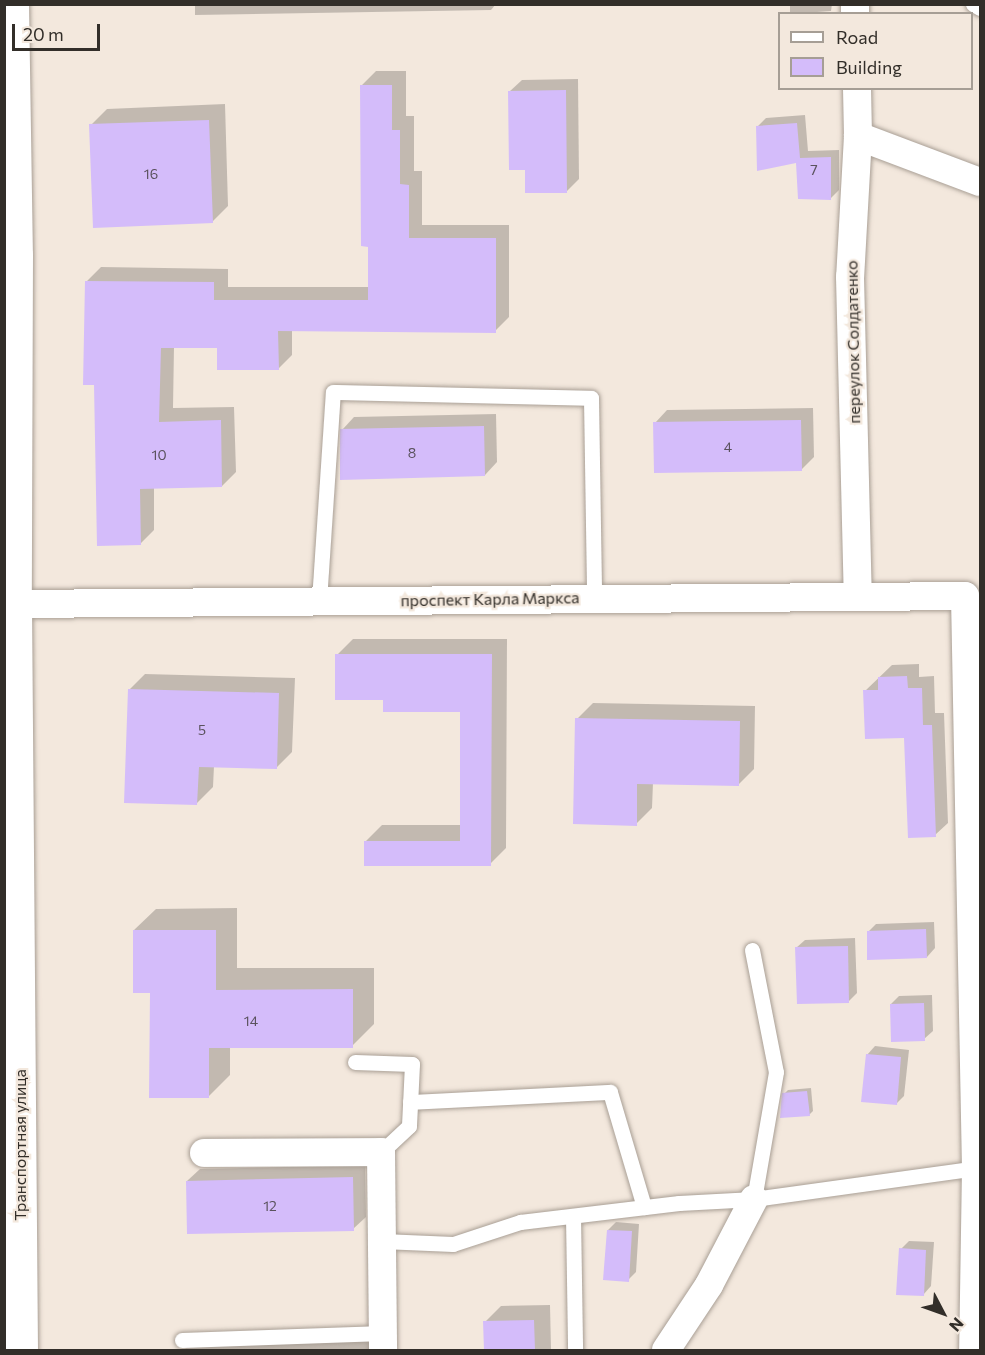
<!DOCTYPE html>
<meta charset="utf-8">
<style>
body{margin:0}
#map{position:relative;width:985px;height:1355px;overflow:hidden;background:#f3e8dd;font-family:Commissioner,sans-serif}
div>[style]{position:absolute}
.shadow>*{inset:0;background:#0003}
.building>*{inset:0;background:#d4bcfa}
.roads{filter:drop-shadow(0 0 2px #a99f95) drop-shadow(0 0 2px #a99f95)}
.service>*{height:15px;margin:-7.5px;padding:0 7.5px;transform-origin:7.5px;border-radius:7.5px;background:#fff}
.minor>*{height:28px;margin:-14px;padding:0 14px;transform-origin:14px;border-radius:14px;background:#fff}
.secondary>*{height:33px;margin:-16.5px;padding:0 16.5px;transform-origin:16.5px;border-radius:16.5px;background:#fff}
span{translate:-50% -50%;white-space:nowrap;text-align:center;line-height:1.15;-webkit-text-stroke:4.5px #f3e8dd;paint-order:stroke}
.number-label{font-size:14px;color:#5a525d}
.number-label span{-webkit-text-stroke-width:0}
.street-label{font-size:16px;color:#322e29}
.frame{position:absolute;inset:0;border:6px solid #322e29;pointer-events:none}
.legend{position:absolute;left:778px;top:12px;width:195px;height:78px;box-sizing:border-box;background:#f3e8dd;border:2px solid #a69e95;margin:0;padding:8px 10px;list-style:none;font-size:18px;color:#322e29}
.legend li{display:flex;align-items:center;gap:12px;height:30px}
.legend b{width:30px;border:2px solid #a69e95}
.north{position:absolute;left:913px;top:1283px;width:60px;height:60px;-webkit-text-stroke:4px #f3e8dd;paint-order:stroke;rotate:131deg;font-size:16px;font-weight:700;line-height:24px;text-align:center;color:#322e29}
.north::after{content:'';display:block;margin:auto;width:21px;height:27px;background:#322e29;clip-path:polygon(50% 0,100% 100%,50% 72%,0 100%)}
.scale{position:absolute;left:12px;top:24px;width:88px;height:27px;box-sizing:border-box;border:3px solid #322e29;border-top:0;padding-left:8px;font-size:18px;line-height:21px;white-space:nowrap;color:#322e29;-webkit-text-stroke:4px #f3e8dd;paint-order:stroke}
</style>
<div id="map">
<div class="shadow">
<i style="clip-path:polygon(195px 4px,496px 4px,491px 10px,195px 15px)"></i>
<i style="clip-path:polygon(790px 4px,832px 4px,831px 11px,790px 14px)"></i>
<i style="clip-path:polygon(376px 71px,406px 71px,406px 116px,414px 116px,414px 171px,422px 171px,422px 225px,509px 225px,509px 317px,495px 331px,292px 329px,292px 355px,278px 369px,219px 347px,174px 347px,173px 408px,234px 407px,236px 472px,222px 486px,154px 487px,154px 530px,140px 544px,96px 384px,87px 281px,101px 267px,228px 269px,228px 287px,370px 287px,362px 85px)"></i>
<i style="clip-path:polygon(578px 79px,579px 179px,567px 191px,526px 168px,509px 92px,522px 80px)"></i>
<i style="clip-path:polygon(225px 104px,228px 206px,212px 222px,91px 125px,107px 109px)"></i>
<i style="clip-path:polygon(805px 115px,808px 151px,839px 150px,839px 190px,831px 198px,798px 161px,758px 126px,766px 118px)"></i>
<i style="clip-path:polygon(813px 408px,814px 457px,801px 470px,655px 423px,667px 410px)"></i>
<i style="clip-path:polygon(496px 414px,497px 462px,485px 475px,342px 430px,354px 417px)"></i>
<i style="clip-path:polygon(353px 639px,507px 639px,506px 848px,490px 864px,366px 841px,382px 825px,462px 825px,462px 711px,384px 699px,337px 655px)"></i>
<i style="clip-path:polygon(919px 664px,919px 677px,934px 676px,935px 713px,944px 713px,948px 823px,935px 835px,906px 736px,865px 691px,892px 665px)"></i>
<i style="clip-path:polygon(145px 674px,295px 678px,292px 752px,276px 768px,214px 766px,213px 787px,197px 803px,129px 690px)"></i>
<i style="clip-path:polygon(593px 703px,755px 706px,754px 769px,738px 785px,653px 783px,652px 808px,636px 824px,577px 719px)"></i>
<i style="clip-path:polygon(237px 908px,237px 968px,374px 968px,374px 1024px,352px 1046px,230px 1047px,230px 1075px,208px 1097px,151px 992px,134px 930px,156px 909px)"></i>
<i style="clip-path:polygon(934px 922px,935px 948px,927px 957px,868px 932px,876px 924px)"></i>
<i style="clip-path:polygon(855px 938px,857px 993px,849px 1001px,796px 948px,805px 940px)"></i>
<i style="clip-path:polygon(932px 995px,933px 1031px,924px 1039px,891px 1004px,899px 996px)"></i>
<i style="clip-path:polygon(875px 1046px,909px 1050px,904px 1096px,896px 1104px,867px 1055px)"></i>
<i style="clip-path:polygon(811px 1088px,813px 1111px,809px 1115px,784px 1094px,788px 1090px)"></i>
<i style="clip-path:polygon(365px 1165px,366px 1217px,353px 1229px,187px 1181px,200px 1169px)"></i>
<i style="clip-path:polygon(616px 1222px,639px 1224px,636px 1272px,628px 1280px,608px 1230px)"></i>
<i style="clip-path:polygon(909px 1241px,934px 1242px,931px 1286px,923px 1295px,901px 1249px)"></i>
<i style="clip-path:polygon(550px 1305px,551px 1350px,485px 1350px,485px 1322px,501px 1306px)"></i>
<i style="clip-path:polygon(371px 1338px,371px 1350px,184px 1350px,194px 1340px)"></i>
</div>
<div class="building">
<i style="clip-path:polygon(360px 85px,392px 85px,392px 130px,400px 130px,400px 184px,409px 185px,409px 238px,496px 238px,496px 333px,278px 331px,279px 370px,217px 370px,217px 348px,161px 348px,159px 422px,221px 420px,222px 487px,140px 489px,141px 545px,97px 546px,94px 385px,83px 385px,85px 281px,214px 282px,214px 300px,368px 300px,368px 247px,361px 246px)"></i>
<i style="clip-path:polygon(566px 90px,567px 193px,525px 193px,525px 170px,509px 170px,508px 91px)"></i>
<i style="clip-path:polygon(209px 120px,213px 223px,93px 228px,89px 124px)"></i>
<i style="clip-path:polygon(797px 123px,800px 158px,831px 157px,831px 200px,798px 199px,796px 163px,757px 171px,756px 126px)"></i>
<i style="clip-path:polygon(801px 420px,802px 471px,654px 473px,653px 422px)"></i>
<i style="clip-path:polygon(484px 426px,485px 476px,340px 480px,340px 429px)"></i>
<i style="clip-path:polygon(335px 654px,492px 654px,491px 866px,364px 866px,364px 841px,460px 841px,460px 712px,383px 712px,383px 700px,335px 700px)"></i>
<i style="clip-path:polygon(907px 676px,908px 688px,922px 688px,923px 725px,932px 725px,936px 837px,908px 838px,904px 738px,865px 739px,863px 690px,878px 690px,878px 677px)"></i>
<i style="clip-path:polygon(128px 689px,279px 693px,277px 769px,199px 767px,197px 805px,124px 803px)"></i>
<i style="clip-path:polygon(575px 718px,740px 721px,739px 786px,637px 784px,637px 826px,573px 824px)"></i>
<i style="clip-path:polygon(926px 929px,927px 958px,867px 960px,867px 931px)"></i>
<i style="clip-path:polygon(133px 930px,216px 930px,216px 990px,353px 989px,353px 1048px,209px 1048px,209px 1098px,149px 1098px,150px 993px,133px 993px)"></i>
<i style="clip-path:polygon(848px 946px,849px 1003px,797px 1004px,795px 947px)"></i>
<i style="clip-path:polygon(924px 1003px,925px 1041px,891px 1042px,890px 1004px)"></i>
<i style="clip-path:polygon(866px 1054px,901px 1057px,897px 1105px,861px 1102px)"></i>
<i style="clip-path:polygon(807px 1091px,810px 1116px,780px 1118px,782px 1093px)"></i>
<i style="clip-path:polygon(353px 1177px,354px 1231px,187px 1234px,186px 1181px)"></i>
<i style="clip-path:polygon(607px 1230px,632px 1231px,629px 1282px,603px 1280px)"></i>
<i style="clip-path:polygon(899px 1248px,926px 1250px,924px 1296px,896px 1295px)"></i>
<i style="clip-path:polygon(534px 1320px,535px 1350px,484px 1350px,483px 1321px)"></i>
</div>
<div class="roads">
<div class="service">
<i style="left:973px;top:4px;width:8px;rotate:30deg"></i>
<i style="left:319px;top:601px;width:209px;rotate:-86.2deg"></i>
<i style="left:333px;top:392px;width:258px;rotate:1.3deg"></i>
<i style="left:591px;top:398px;width:200px;rotate:89.1deg"></i>
<i style="left:752px;top:950px;width:124px;rotate:78.9deg"></i>
<i style="left:776px;top:1072px;width:129px;rotate:99.8deg"></i>
<i style="left:355px;top:1062px;width:57px;rotate:2deg"></i>
<i style="left:412px;top:1064px;width:62px;rotate:92.8deg"></i>
<i style="left:409px;top:1126px;width:38px;rotate:137deg"></i>
<i style="left:410px;top:1102px;width:200px;rotate:-2.9deg"></i>
<i style="left:610px;top:1092px;width:120px;rotate:73.5deg"></i>
<i style="left:573px;top:1216px;width:134px;rotate:89.1deg"></i>
<i style="left:382px;top:1241px;width:71px;rotate:2.4deg"></i>
<i style="left:453px;top:1244px;width:71px;rotate:-18.2deg"></i>
<i style="left:520px;top:1222px;width:160px;rotate:-6.8deg"></i>
<i style="left:679px;top:1203px;width:75px;rotate:-3.1deg"></i>
<i style="left:754px;top:1199px;width:224px;rotate:-7.9deg"></i>
<i style="left:182px;top:1340px;width:201px;rotate:-2deg"></i>
</div>
<div class="minor">
<i style="left:855px;top:4px;width:10px;rotate:90deg"></i>
<i style="left:857px;top:88px;width:48px;rotate:88.8deg"></i>
<i style="left:858px;top:136px;width:141px;rotate:93.2deg"></i>
<i style="left:850px;top:277px;width:319px;rotate:88.6deg"></i>
<i style="left:858px;top:136px;width:130px;rotate:20.7deg"></i>
<i style="left:15px;top:604px;width:950px;rotate:-0.48deg"></i>
<i style="left:965px;top:596px;width:572px;rotate:88.9deg"></i>
<i style="left:976px;top:1168px;width:182px;rotate:90.9deg"></i>
<i style="left:204px;top:1153px;width:177px;rotate:-0.3deg"></i>
<i style="left:381px;top:1152px;width:198px;rotate:89.4deg"></i>
<i style="left:666px;top:1350px;width:78px;rotate:-56.5deg"></i>
<i style="left:709px;top:1285px;width:97px;rotate:-62.4deg"></i>
</div>
<div class="secondary">
<i style="left:12px;top:4px;width:251px;rotate:89.1deg"></i>
<i style="left:16px;top:255px;width:349px;rotate:90.2deg"></i>
<i style="left:15px;top:604px;width:746px;rotate:89.54deg"></i>
</div>
</div>
<div class="number-label">
<span style="left:814px;top:170px">7</span>
<span style="left:151px;top:174px">16</span>
<span style="left:728px;top:447px">4</span>
<span style="left:412px;top:453px">8</span>
<span style="left:159px;top:455px">10</span>
<span style="left:202px;top:730px">5</span>
<span style="left:251px;top:1021px">14</span>
<span style="left:270px;top:1206px">12</span>
</div>
<div class="street-label">
<span style="left:853px;top:342px;rotate:-91deg">переулок Солдатенко</span>
<span style="left:490px;top:599px;rotate:-1deg">проспект Карла Маркса</span>
<span style="left:20px;top:1145px;rotate:-90deg">Транспортная улица</span>
</div>
<div class="frame"></div>
<ul class="legend">
<li><b style="height:8px;background:#fff"></b>Road</li>
<li><b style="height:16px;background:#d4bcfa"></b>Building</li>
</ul>
<div class="north">N</div>
<div class="scale">20 m</div>
</div>
